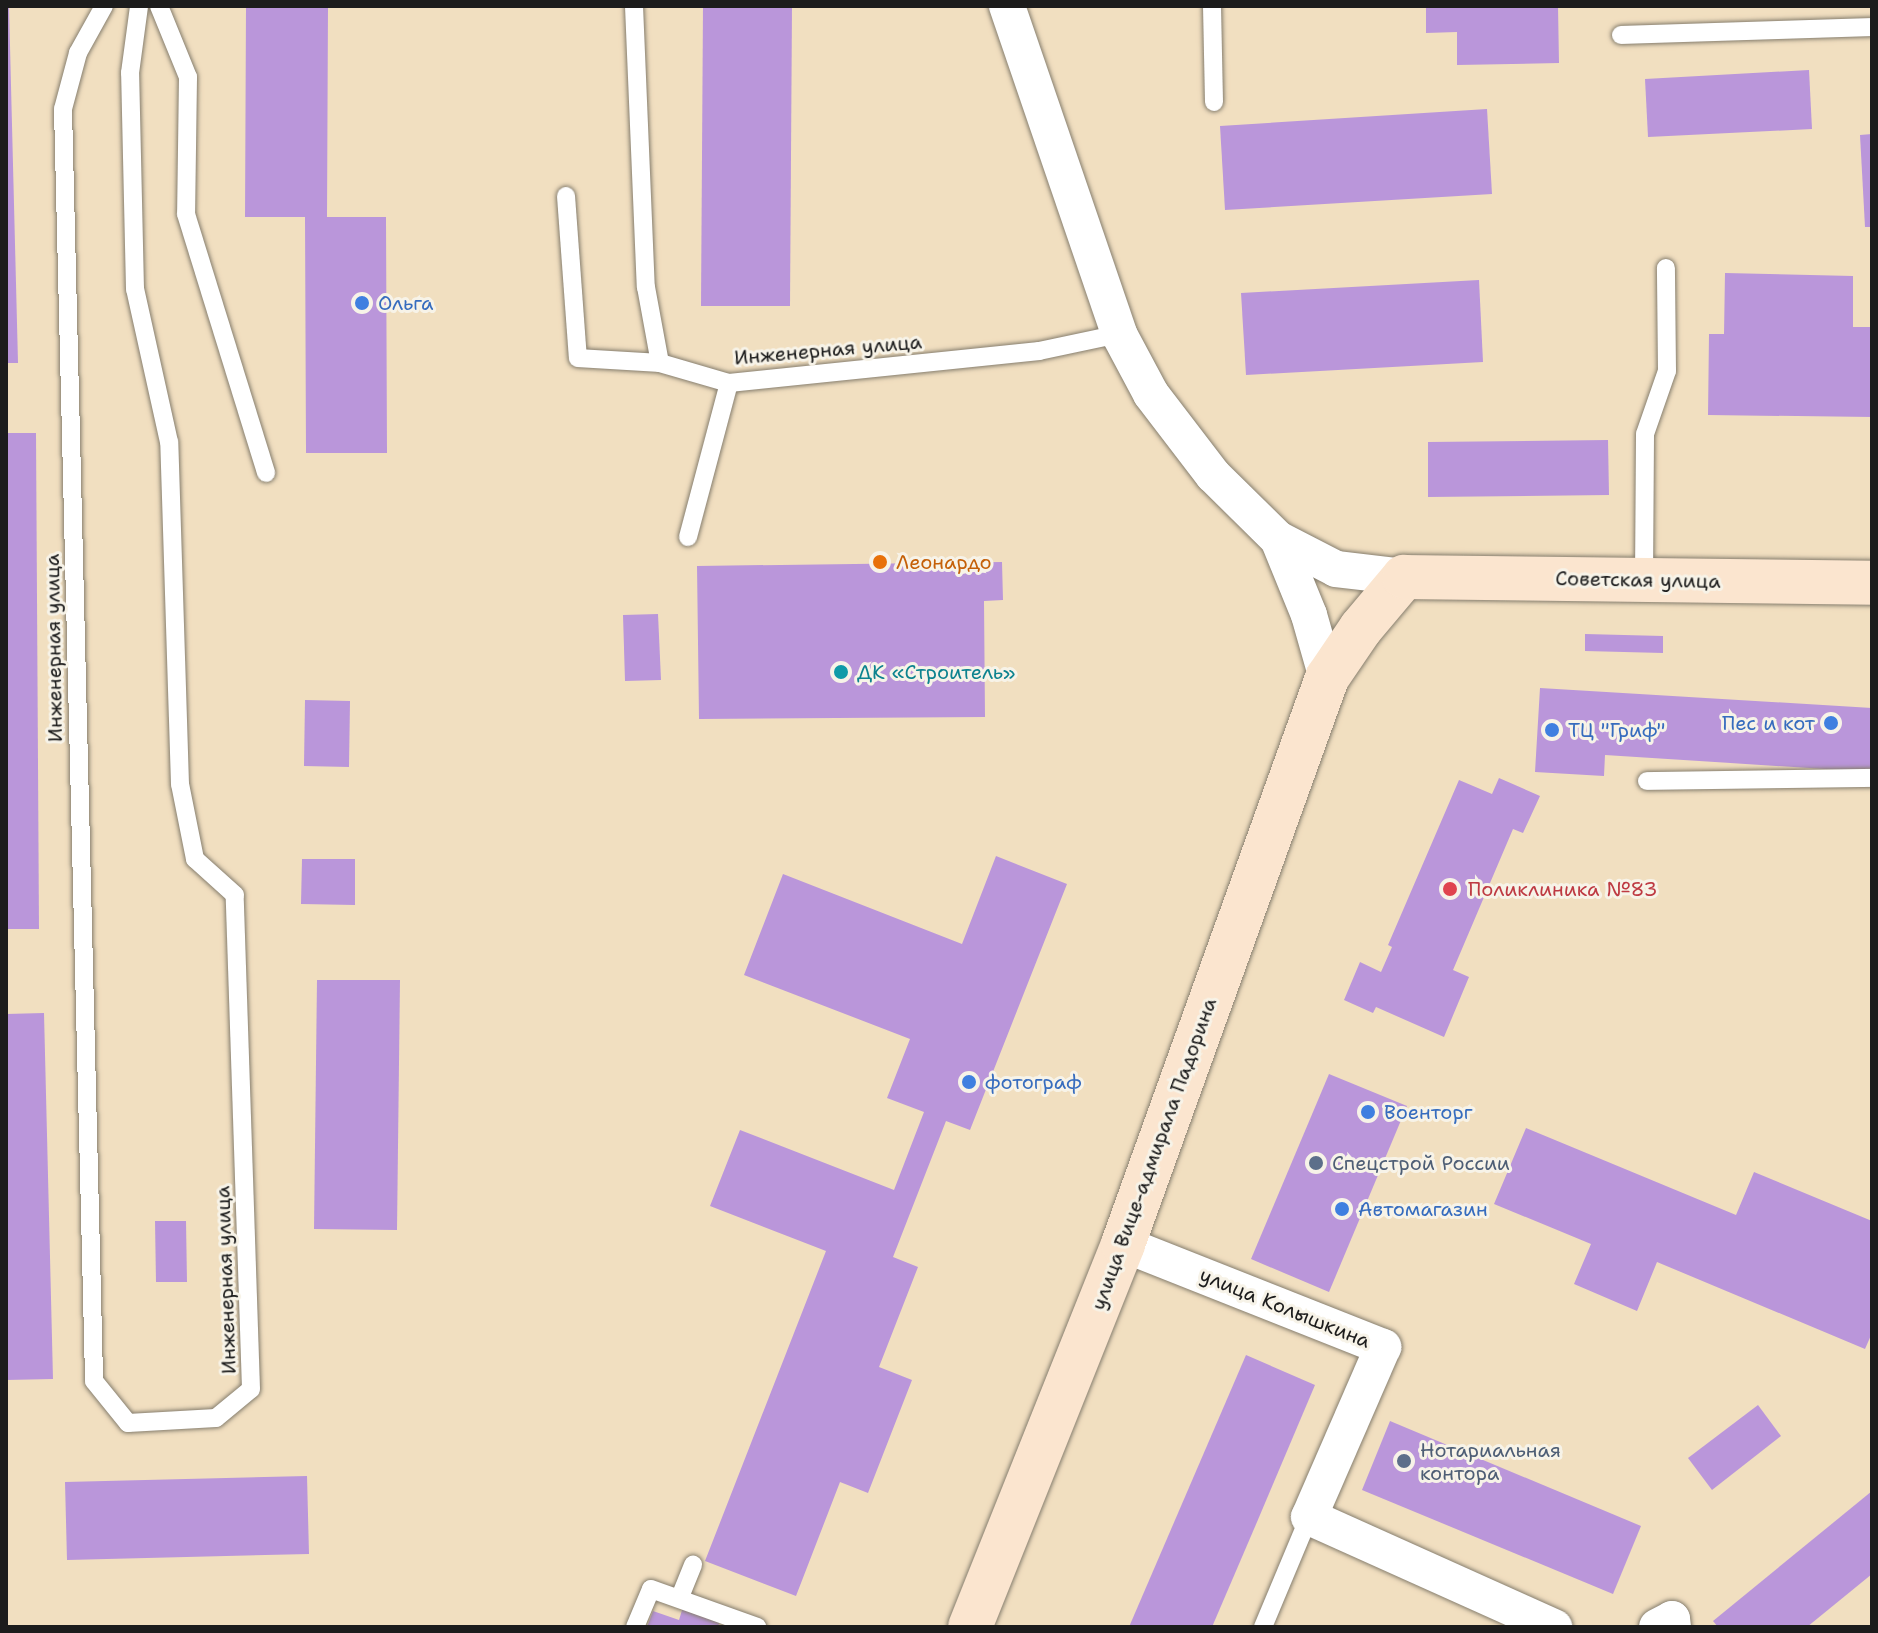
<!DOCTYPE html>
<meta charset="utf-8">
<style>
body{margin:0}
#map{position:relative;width:1878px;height:1633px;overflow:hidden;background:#f1dfc0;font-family:"Shantell Sans",sans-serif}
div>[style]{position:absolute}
.building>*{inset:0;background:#ba96da}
.roads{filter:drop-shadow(0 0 2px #867e6e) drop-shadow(0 0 2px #867e6e)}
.lane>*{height:18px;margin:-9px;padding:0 9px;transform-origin:9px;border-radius:9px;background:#fff}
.street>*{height:36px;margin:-18px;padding:0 18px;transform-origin:18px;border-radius:18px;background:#fff}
.secondary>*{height:44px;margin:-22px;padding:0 22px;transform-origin:22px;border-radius:22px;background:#fbe5cf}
.dots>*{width:22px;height:22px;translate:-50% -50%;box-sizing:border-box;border:4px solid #f7f3e8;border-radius:50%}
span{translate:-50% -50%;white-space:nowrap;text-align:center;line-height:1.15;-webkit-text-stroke:6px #f7f3e8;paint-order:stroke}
.shop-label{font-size:20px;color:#366cbe}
.left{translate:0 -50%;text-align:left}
.right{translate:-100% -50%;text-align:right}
.street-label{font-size:20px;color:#1c1c1c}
.food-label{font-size:20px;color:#c56008}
.culture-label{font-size:20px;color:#0d838f}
.health-label{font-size:20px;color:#be3a42}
.service-label{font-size:20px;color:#4e5e75}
.frame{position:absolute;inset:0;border:8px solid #1c1c1c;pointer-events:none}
</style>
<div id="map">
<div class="building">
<i style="clip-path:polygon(6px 6px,9px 6px,18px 363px,6px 363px)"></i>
<i style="clip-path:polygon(246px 6px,328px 6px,327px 217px,386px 217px,387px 453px,306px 453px,305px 217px,245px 217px)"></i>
<i style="clip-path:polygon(703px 6px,792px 6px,790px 306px,701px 306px)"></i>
<i style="clip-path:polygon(1426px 6px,1558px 6px,1559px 63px,1457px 65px,1457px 32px,1426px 33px)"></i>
<i style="clip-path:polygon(1809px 70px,1812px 129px,1648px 137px,1645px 79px)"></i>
<i style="clip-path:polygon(1487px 109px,1492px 194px,1225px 210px,1220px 126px)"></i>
<i style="clip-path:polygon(1872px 134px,1872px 227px,1865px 227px,1860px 135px)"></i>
<i style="clip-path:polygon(1725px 273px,1853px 276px,1853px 327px,1872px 327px,1872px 417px,1708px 415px,1709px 334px,1724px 334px)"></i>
<i style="clip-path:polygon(1479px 280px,1483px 362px,1246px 375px,1241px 293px)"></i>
<i style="clip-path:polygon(6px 433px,36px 433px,39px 929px,6px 929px)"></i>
<i style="clip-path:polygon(1608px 440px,1609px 495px,1428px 497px,1428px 442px)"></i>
<i style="clip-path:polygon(1002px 562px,1003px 600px,984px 601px,985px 717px,699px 719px,697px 566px)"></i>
<i style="clip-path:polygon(658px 614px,661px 680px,625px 681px,623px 615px)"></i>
<i style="clip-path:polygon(1585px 634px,1663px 636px,1663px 653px,1585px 651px)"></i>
<i style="clip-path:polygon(1540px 688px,1872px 708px,1872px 772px,1605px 755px,1604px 776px,1535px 772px)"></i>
<i style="clip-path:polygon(305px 700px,350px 701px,349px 767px,304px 766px)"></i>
<i style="clip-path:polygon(1499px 778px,1540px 796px,1523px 833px,1513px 829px,1453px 970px,1469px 977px,1444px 1037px,1376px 1007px,1373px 1013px,1344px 1000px,1360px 962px,1381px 972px,1392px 947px,1388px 945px,1459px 780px,1492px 794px)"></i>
<i style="clip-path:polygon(996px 856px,1067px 884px,970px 1130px,946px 1121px,893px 1257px,918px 1267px,879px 1367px,912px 1380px,868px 1493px,840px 1482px,796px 1596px,705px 1561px,826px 1251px,710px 1206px,740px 1130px,894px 1190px,924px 1112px,887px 1098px,910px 1039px,744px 975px,783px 874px,962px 944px)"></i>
<i style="clip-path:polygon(302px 859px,355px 859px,355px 905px,301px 904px)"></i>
<i style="clip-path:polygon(317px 980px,400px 980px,397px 1230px,314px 1229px)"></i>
<i style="clip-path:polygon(44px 1013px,53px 1379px,6px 1380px,6px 1014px)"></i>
<i style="clip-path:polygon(1329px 1074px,1407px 1106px,1329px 1292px,1251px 1259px)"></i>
<i style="clip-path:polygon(1526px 1128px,1736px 1215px,1754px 1172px,1872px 1221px,1872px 1333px,1865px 1349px,1657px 1262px,1637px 1311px,1574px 1284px,1591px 1244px,1494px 1204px)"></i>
<i style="clip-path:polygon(155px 1221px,186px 1221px,187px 1282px,156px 1282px)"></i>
<i style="clip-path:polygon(1246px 1355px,1315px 1385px,1257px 1522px,1212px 1627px,1129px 1627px)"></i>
<i style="clip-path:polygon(1758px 1405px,1781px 1436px,1712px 1490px,1688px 1458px)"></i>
<i style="clip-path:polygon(1390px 1421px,1641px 1526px,1613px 1594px,1362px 1490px)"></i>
<i style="clip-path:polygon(307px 1476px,309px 1554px,67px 1560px,65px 1482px)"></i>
<i style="clip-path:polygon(1872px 1491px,1872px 1574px,1807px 1627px,1718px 1627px,1713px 1621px)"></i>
<i style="clip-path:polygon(683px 1607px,720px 1620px,718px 1627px,647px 1627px,653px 1611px,679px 1620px)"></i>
</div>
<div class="roads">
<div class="lane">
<i style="left:104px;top:6px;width:54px;rotate:119deg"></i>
<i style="left:78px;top:53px;width:58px;rotate:105deg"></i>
<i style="left:63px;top:109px;width:1272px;rotate:88.6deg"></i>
<i style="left:94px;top:1381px;width:54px;rotate:51deg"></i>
<i style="left:128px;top:1423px;width:88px;rotate:-3.3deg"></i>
<i style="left:216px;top:1418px;width:45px;rotate:-39.6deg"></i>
<i style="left:251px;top:1389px;width:494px;rotate:-91.9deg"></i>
<i style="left:235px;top:895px;width:54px;rotate:-138deg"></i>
<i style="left:195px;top:859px;width:76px;rotate:-101.3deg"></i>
<i style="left:180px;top:784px;width:342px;rotate:-91.8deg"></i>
<i style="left:169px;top:442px;width:157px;rotate:-102.5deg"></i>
<i style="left:135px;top:289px;width:216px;rotate:-91.3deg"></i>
<i style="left:130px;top:73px;width:68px;rotate:-82.3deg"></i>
<i style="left:159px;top:6px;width:77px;rotate:67.8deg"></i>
<i style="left:188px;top:77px;width:137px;rotate:90.8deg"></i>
<i style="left:186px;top:214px;width:271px;rotate:72.8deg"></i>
<i style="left:634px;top:6px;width:281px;rotate:87.6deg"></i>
<i style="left:646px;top:287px;width:77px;rotate:79.6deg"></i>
<i style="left:660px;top:363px;width:72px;rotate:16.2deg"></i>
<i style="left:729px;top:383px;width:312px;rotate:-5.9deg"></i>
<i style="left:1039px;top:351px;width:82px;rotate:-12deg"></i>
<i style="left:1212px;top:6px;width:96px;rotate:88.8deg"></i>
<i style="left:1621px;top:35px;width:251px;rotate:-1.8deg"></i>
<i style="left:566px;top:196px;width:162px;rotate:85.8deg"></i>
<i style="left:578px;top:358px;width:82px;rotate:3.5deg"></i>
<i style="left:688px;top:537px;width:159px;rotate:-75.1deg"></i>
<i style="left:1644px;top:579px;width:145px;rotate:-89.6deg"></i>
<i style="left:1645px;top:434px;width:67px;rotate:-70.8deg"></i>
<i style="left:1667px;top:371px;width:103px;rotate:-90.6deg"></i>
<i style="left:1647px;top:781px;width:225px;rotate:-0.8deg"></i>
<i style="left:680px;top:1597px;width:35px;rotate:-68deg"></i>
<i style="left:635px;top:1627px;width:41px;rotate:-67.2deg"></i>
<i style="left:651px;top:1589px;width:113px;rotate:19.7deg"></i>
<i style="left:1263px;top:1627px;width:119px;rotate:-67.3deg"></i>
</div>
<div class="street">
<i style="left:1007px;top:6px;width:347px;rotate:71.1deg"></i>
<i style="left:1119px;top:334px;width:68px;rotate:61.9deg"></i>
<i style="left:1151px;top:394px;width:102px;rotate:52.6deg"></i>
<i style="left:1213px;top:475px;width:91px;rotate:44.6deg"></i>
<i style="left:1278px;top:539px;width:65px;rotate:27.3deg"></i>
<i style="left:1336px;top:569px;width:68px;rotate:6.7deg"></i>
<i style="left:1278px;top:539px;width:82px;rotate:67.8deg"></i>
<i style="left:1309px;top:615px;width:66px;rotate:74.1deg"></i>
<i style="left:1123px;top:1244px;width:280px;rotate:21.6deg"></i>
<i style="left:1383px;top:1347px;width:185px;rotate:113.5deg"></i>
<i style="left:1309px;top:1517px;width:269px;rotate:24.2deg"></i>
<i style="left:1657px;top:1627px;width:17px;rotate:-28deg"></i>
<i style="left:1672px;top:1619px;width:8px;rotate:83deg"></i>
</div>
<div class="secondary">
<i style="left:970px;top:1627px;width:412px;rotate:-68.2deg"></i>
<i style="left:1123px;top:1244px;width:602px;rotate:-70.18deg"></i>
<i style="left:1327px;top:678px;width:60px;rotate:-55.8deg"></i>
<i style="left:1361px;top:628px;width:67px;rotate:-49.9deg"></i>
<i style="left:1404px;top:577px;width:468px;rotate:0.7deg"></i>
</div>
</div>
<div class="dots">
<i style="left:362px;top:303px;background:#3f7fe0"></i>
<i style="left:880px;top:562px;background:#e8710a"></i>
<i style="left:841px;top:672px;background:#0f9aa8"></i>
<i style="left:1831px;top:723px;background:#3f7fe0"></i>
<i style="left:1552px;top:730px;background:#3f7fe0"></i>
<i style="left:1450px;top:889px;background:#e0444e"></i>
<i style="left:969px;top:1082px;background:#3f7fe0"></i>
<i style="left:1368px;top:1112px;background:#3f7fe0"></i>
<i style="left:1316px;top:1163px;background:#5c6f8a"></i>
<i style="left:1342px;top:1209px;background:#3f7fe0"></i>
<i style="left:1404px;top:1461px;background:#5c6f8a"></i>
</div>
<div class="shop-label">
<span class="left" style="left:378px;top:303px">Ольга</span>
<span class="right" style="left:1815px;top:723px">Пес и кот</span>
<span class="left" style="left:1568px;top:730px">ТЦ "Гриф"</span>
<span class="left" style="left:985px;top:1082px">фотограф</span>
<span class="left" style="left:1384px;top:1112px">Военторг</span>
<span class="left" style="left:1358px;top:1209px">Автомагазин</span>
</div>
<div class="street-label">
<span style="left:828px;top:350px;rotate:-5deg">Инженерная улица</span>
<span style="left:1638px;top:580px;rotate:1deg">Советская улица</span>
<span style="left:54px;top:648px;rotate:-91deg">Инженерная улица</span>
<span style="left:1154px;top:1154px;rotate:-70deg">улица Вице-адмирала Падорина</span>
<span style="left:226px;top:1280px;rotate:-92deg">Инженерная улица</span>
<span style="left:1285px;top:1308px;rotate:22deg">улица Колышкина</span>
</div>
<div class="food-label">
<span class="left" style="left:896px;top:562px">Леонардо</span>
</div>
<div class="culture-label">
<span class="left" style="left:857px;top:672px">ДК «Строитель»</span>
</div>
<div class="health-label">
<span class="left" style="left:1468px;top:889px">Поликлиника №83</span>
</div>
<div class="service-label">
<span class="left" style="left:1332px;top:1163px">Спецстрой России</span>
<span class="left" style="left:1420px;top:1462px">Нотариальная<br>контора</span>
</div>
<div class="frame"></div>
</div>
